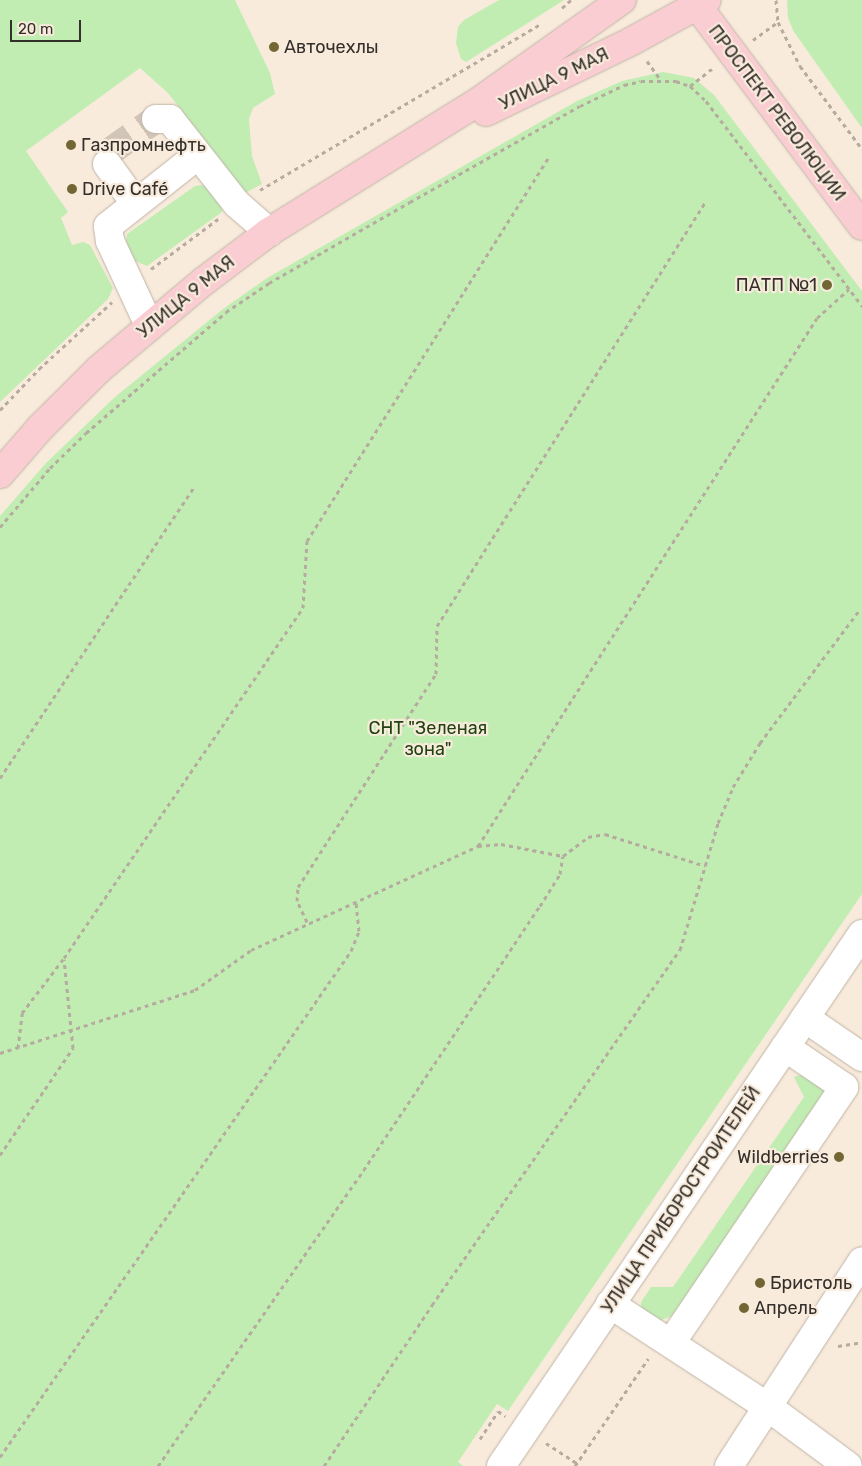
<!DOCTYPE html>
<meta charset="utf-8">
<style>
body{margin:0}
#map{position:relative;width:862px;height:1466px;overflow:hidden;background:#f8ebdc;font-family:Rubik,sans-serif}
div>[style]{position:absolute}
.green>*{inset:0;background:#c1edb3}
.minor-tunnel>*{height:28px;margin-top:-14px;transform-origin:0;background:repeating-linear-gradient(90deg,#d1c5b8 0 28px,transparent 0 42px)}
.path>*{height:3px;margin-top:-1.5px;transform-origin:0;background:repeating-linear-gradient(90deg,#b5ab9f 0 4px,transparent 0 8px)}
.roads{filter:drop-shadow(0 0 1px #c0b4a6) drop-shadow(0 0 1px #c0b4a6)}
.minor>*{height:28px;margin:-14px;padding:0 14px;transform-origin:14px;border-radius:14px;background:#fff}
.major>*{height:28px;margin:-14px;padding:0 14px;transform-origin:14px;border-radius:14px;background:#f9cdd1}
.dots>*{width:14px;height:14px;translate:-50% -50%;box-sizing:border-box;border:2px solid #f8ebdc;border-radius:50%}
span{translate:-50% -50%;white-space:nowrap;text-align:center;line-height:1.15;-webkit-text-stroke:4.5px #f8ebdc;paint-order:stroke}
.poi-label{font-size:18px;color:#342f2a}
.left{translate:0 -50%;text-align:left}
.right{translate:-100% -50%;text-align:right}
.street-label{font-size:18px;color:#342f2a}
.park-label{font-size:18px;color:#1f4310}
.scale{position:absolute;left:10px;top:20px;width:71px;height:22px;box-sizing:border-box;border:2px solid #342f2a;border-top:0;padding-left:6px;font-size:15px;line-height:18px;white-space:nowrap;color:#342f2a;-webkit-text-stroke:4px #f8ebdc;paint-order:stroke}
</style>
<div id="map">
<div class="green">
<i style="clip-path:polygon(0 0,235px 0,270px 73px,275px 94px,253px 108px,249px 119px,252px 156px,262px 184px,245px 193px,168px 93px,140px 68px,26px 151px,68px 212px,61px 218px,72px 245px,83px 242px,90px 245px,113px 288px,108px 299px,0 402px)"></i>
<i style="clip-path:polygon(499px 0,564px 0,466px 62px,461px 59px,456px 43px,458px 27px,464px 20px)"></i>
<i style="clip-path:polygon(787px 0,862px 0,862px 128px,794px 32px,788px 18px)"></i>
<i style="clip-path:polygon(663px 72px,694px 78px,714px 95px,862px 291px,862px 894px,508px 1411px,497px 1404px,458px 1462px,463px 1466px,0 1466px,0 516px,46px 463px,115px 397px,223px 309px,267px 278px,577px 101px,622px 81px)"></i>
<i style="clip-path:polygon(203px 185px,211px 188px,223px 207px,222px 212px,147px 266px,135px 261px,126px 243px,127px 234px,195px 186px)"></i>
<i style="clip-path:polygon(804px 1074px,824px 1088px,823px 1097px,672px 1316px,656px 1322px,642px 1312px,641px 1302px,651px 1287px,673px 1287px,804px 1097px,794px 1077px)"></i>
</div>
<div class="minor-tunnel">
<i style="left:107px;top:164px;width:5px;rotate:-112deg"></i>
<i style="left:105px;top:159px;width:7px;rotate:-63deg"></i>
<i style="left:108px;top:153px;width:59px;rotate:-35.3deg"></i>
</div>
<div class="path">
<i style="left:776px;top:0;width:22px;rotate:85deg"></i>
<i style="left:778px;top:22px;width:49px;rotate:63.4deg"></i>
<i style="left:800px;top:66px;width:104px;rotate:53.2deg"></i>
<i style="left:562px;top:8px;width:12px;rotate:-42deg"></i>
<i style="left:753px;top:40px;width:31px;rotate:-36deg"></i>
<i style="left:647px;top:61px;width:24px;rotate:54deg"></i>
<i style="left:690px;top:86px;width:29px;rotate:-38deg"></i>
<i style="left:260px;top:190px;width:326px;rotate:-30.6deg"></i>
<i style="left:151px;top:269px;width:84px;rotate:-36.7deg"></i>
<i style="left:0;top:410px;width:57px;rotate:-46.4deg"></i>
<i style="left:39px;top:369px;width:99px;rotate:-42.5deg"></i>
<i style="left:0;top:527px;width:77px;rotate:-49.7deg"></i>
<i style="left:50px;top:468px;width:50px;rotate:-44.2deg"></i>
<i style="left:86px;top:433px;width:185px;rotate:-40.8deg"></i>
<i style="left:226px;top:312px;width:52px;rotate:-34deg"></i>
<i style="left:269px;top:283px;width:163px;rotate:-29.9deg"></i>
<i style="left:410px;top:202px;width:195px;rotate:-29.5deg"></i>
<i style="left:580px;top:106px;width:49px;rotate:-25.5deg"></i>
<i style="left:624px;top:85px;width:17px;rotate:-13deg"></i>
<i style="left:641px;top:81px;width:35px"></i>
<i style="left:676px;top:81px;width:15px;rotate:20deg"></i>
<i style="left:690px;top:86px;width:22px;rotate:43deg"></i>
<i style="left:706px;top:101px;width:258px;rotate:52.7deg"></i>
<i style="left:0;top:778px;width:351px;rotate:-56.3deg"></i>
<i style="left:478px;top:846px;width:627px;rotate:-57.3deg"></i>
<i style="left:817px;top:318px;width:43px;rotate:-42.2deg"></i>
<i style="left:307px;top:922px;width:23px;rotate:-115deg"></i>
<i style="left:297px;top:901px;width:14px;rotate:-86deg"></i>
<i style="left:298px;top:887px;width:254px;rotate:-57.1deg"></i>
<i style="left:436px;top:674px;width:48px;rotate:-88.8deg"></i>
<i style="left:437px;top:626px;width:503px;rotate:-57.67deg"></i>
<i style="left:18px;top:1048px;width:35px;rotate:-83deg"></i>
<i style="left:22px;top:1013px;width:69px;rotate:-52.6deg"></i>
<i style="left:64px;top:958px;width:424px;rotate:-55.7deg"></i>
<i style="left:303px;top:608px;width:67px;rotate:-86.6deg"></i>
<i style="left:307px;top:541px;width:453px;rotate:-57.8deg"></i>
<i style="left:0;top:1053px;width:205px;rotate:-17.9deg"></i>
<i style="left:195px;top:990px;width:69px;rotate:-35.5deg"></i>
<i style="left:251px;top:950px;width:250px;rotate:-24.6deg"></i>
<i style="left:478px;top:846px;width:23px;rotate:-5deg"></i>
<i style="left:501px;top:844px;width:63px;rotate:11deg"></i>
<i style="left:563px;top:856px;width:31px;rotate:-37deg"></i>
<i style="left:588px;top:837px;width:17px;rotate:-10deg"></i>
<i style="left:605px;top:834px;width:105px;rotate:17.7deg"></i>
<i style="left:0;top:1155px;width:130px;rotate:-55.7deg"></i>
<i style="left:73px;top:1048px;width:89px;rotate:-95.8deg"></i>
<i style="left:838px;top:1346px;width:24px;rotate:-9deg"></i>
<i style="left:480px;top:1439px;width:33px;rotate:-57deg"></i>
<i style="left:498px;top:1411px;width:9px;rotate:36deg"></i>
<i style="left:546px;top:1443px;width:37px;rotate:33deg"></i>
<i style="left:0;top:1457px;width:616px;rotate:-55.25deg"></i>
<i style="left:351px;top:951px;width:22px;rotate:-68deg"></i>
<i style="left:359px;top:931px;width:28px;rotate:-96deg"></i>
<i style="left:158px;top:1466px;width:352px;rotate:-55.2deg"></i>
<i style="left:359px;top:1177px;width:326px;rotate:-56.3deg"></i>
<i style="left:540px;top:906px;width:38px;rotate:-58deg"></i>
<i style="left:560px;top:874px;width:18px;rotate:-81deg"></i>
<i style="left:324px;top:1466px;width:194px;rotate:-56.1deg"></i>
<i style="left:432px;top:1305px;width:433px;rotate:-55.1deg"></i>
<i style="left:680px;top:950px;width:133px;rotate:-73.3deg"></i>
<i style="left:718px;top:823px;width:39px;rotate:-67deg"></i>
<i style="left:733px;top:787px;width:52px;rotate:-58.5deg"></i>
<i style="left:760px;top:743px;width:164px;rotate:-53.2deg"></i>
<i style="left:575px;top:1466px;width:130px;rotate:-55.7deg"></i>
</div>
<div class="roads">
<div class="minor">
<i style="left:156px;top:119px;width:14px"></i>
<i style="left:170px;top:119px;width:108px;rotate:51.8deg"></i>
<i style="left:237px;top:204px;width:43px;rotate:41.2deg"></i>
<i style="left:107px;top:164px;width:48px;rotate:54.3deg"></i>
<i style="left:149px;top:325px;width:93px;rotate:-114.9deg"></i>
<i style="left:110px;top:241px;width:15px;rotate:-98deg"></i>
<i style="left:108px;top:226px;width:113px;rotate:-38.2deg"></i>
<i style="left:805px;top:1018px;width:69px;rotate:34.4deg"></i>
<i style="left:610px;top:1304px;width:189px;rotate:33.1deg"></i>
<i style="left:768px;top:1407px;width:99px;rotate:36.4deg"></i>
<i style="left:671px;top:1343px;width:309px;rotate:-55.9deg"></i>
<i style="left:844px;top:1087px;width:71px;rotate:-145.9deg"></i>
<i style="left:501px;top:1466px;width:643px;rotate:-55.84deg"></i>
<i style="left:729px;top:1466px;width:244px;rotate:-57deg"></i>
</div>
<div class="major">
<i style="left:693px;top:0;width:282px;rotate:53.2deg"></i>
<i style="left:486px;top:112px;width:162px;rotate:-25.9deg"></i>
<i style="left:632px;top:41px;width:85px;rotate:-28.7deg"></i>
<i style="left:0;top:474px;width:61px;rotate:-49deg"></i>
<i style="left:40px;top:428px;width:83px;rotate:-45deg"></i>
<i style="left:99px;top:369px;width:137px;rotate:-40deg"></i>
<i style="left:204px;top:281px;width:81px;rotate:-37deg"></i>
<i style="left:269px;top:232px;width:243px;rotate:-31.9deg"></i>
<i style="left:475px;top:104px;width:180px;rotate:-35.3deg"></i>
</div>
</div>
<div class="dots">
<i style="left:274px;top:47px;background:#726734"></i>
<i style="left:71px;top:145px;background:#726734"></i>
<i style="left:72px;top:189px;background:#726734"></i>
<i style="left:827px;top:285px;background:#726734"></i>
<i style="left:839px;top:1157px;background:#726734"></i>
<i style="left:760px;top:1283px;background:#726734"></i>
<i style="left:744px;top:1308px;background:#726734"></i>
</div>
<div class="poi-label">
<span class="left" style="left:284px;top:47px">Авточехлы</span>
<span class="left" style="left:81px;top:145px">Газпромнефть</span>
<span class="left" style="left:82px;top:189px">Drive Café</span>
<span class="right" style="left:817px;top:285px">ПАТП №1</span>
<span class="right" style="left:829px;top:1157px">Wildberries</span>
<span class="left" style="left:770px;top:1283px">Бристоль</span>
<span class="left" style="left:754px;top:1308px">Апрель</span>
</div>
<div class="street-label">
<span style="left:554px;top:79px;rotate:-26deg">УЛИЦА 9 МАЯ</span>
<span style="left:777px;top:113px;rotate:53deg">ПРОСПЕКТ РЕВОЛЮЦИИ</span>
<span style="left:186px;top:297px;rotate:-39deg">УЛИЦА 9 МАЯ</span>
<span style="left:681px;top:1200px;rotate:-56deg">УЛИЦА ПРИБОРОСТРОИТЕЛЕЙ</span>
</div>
<div class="park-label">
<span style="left:428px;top:739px">СНТ "Зеленая<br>зона"</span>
</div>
<div class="scale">20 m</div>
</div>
